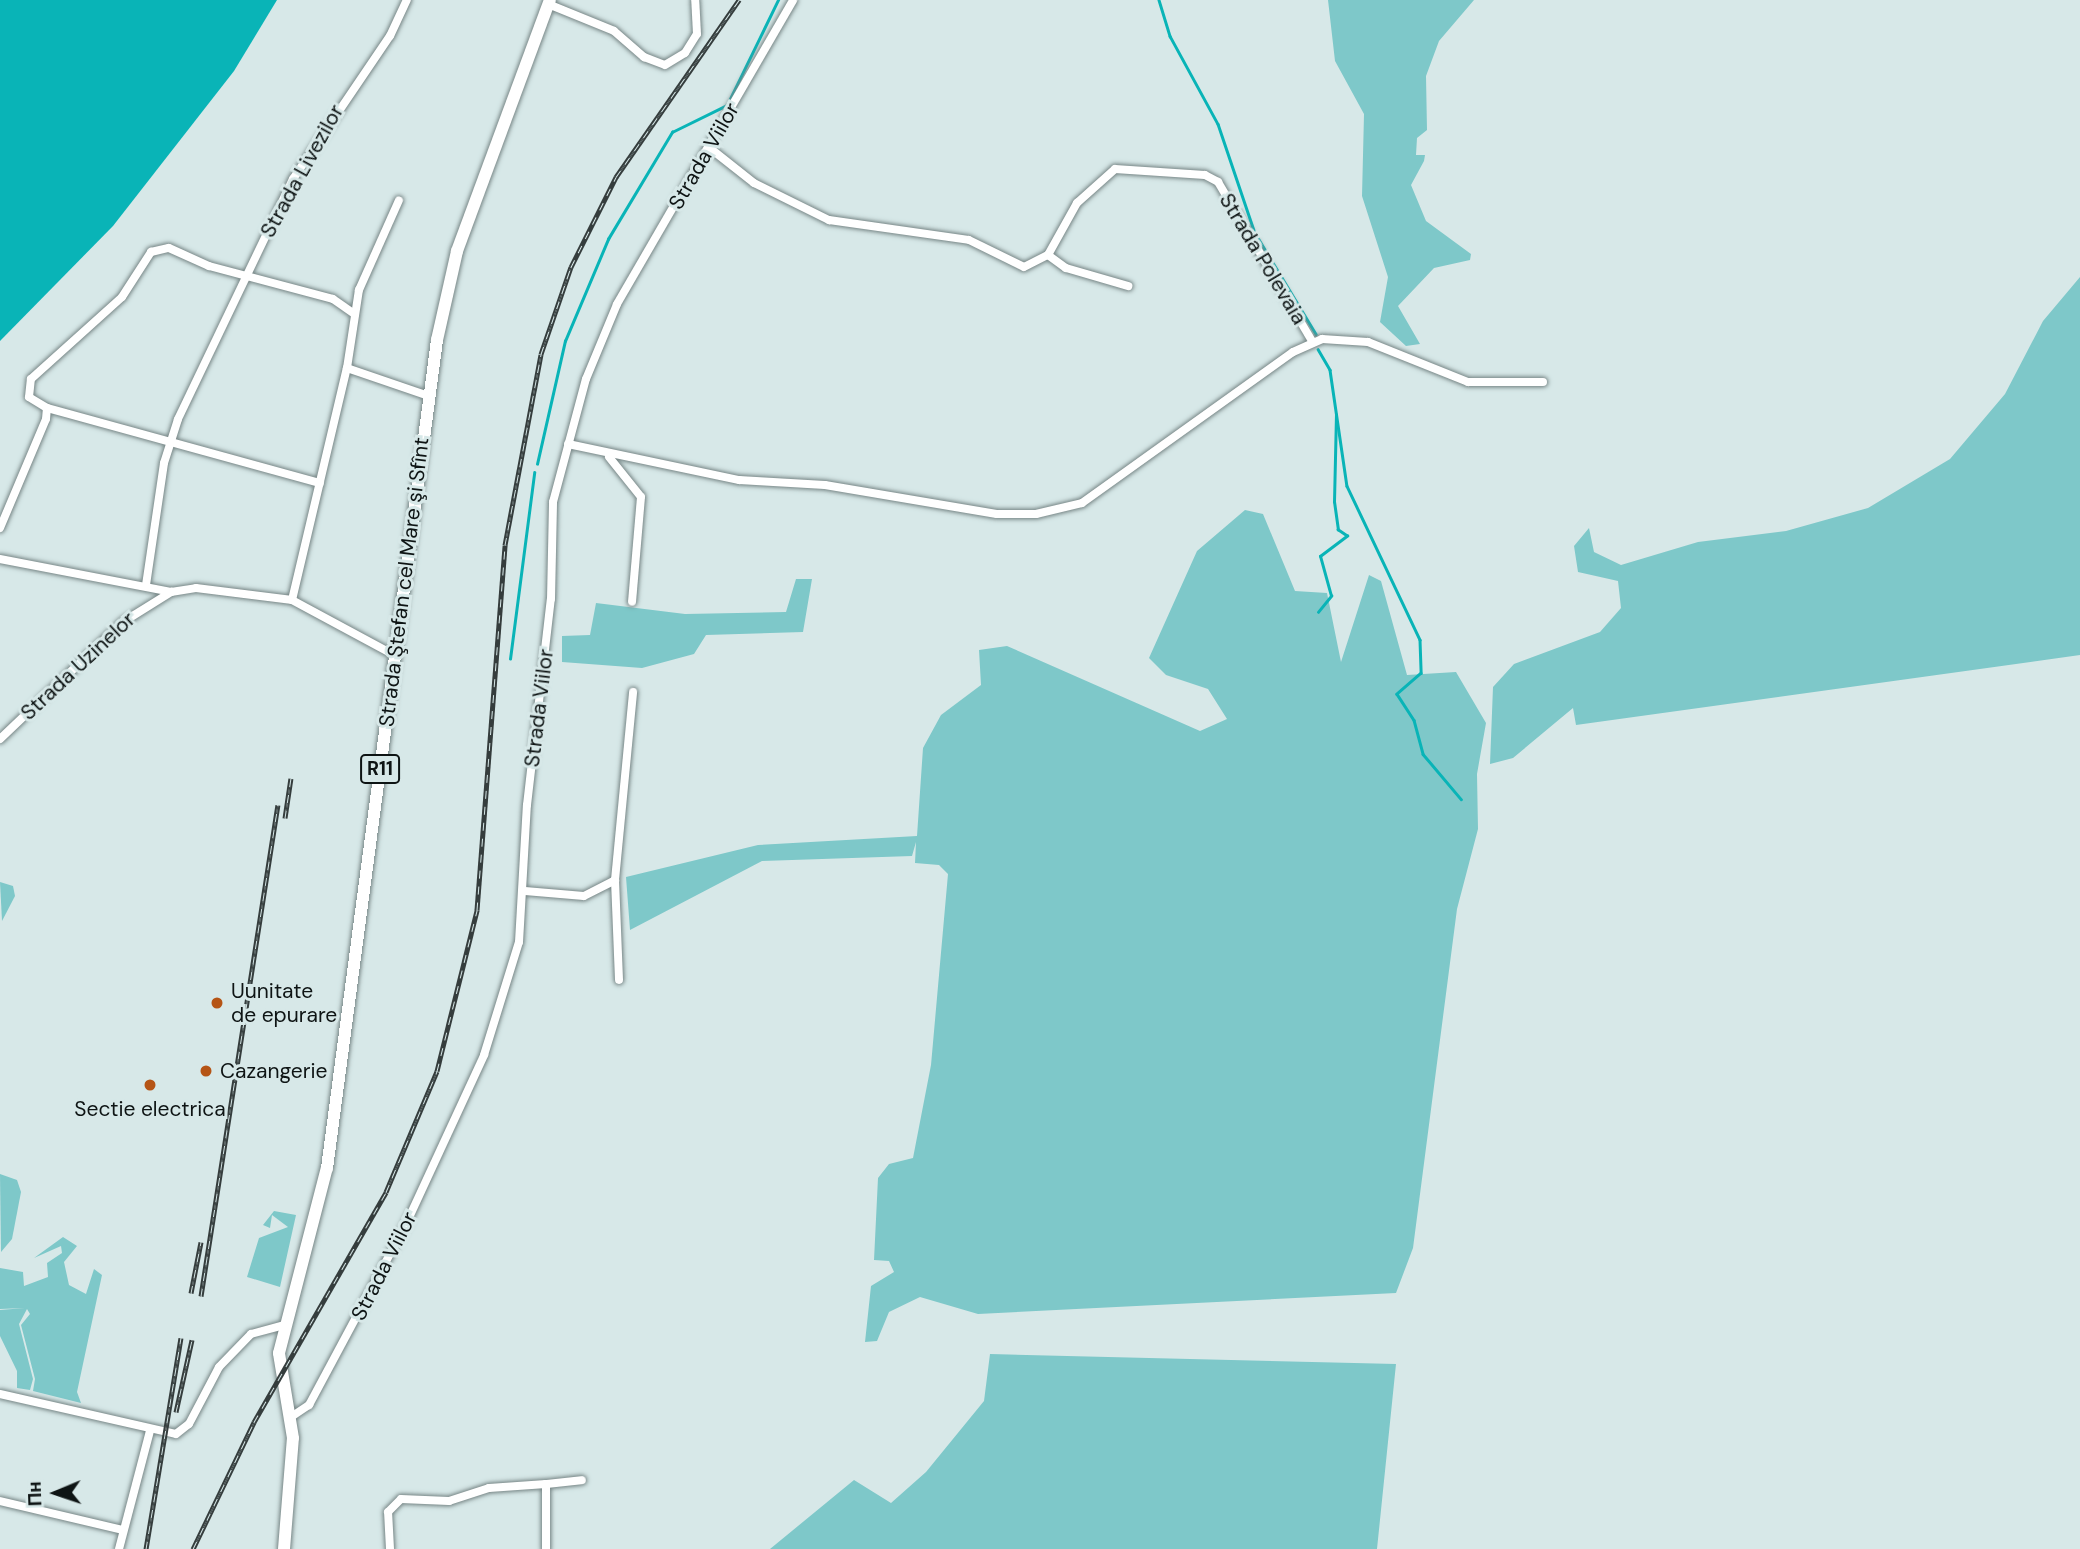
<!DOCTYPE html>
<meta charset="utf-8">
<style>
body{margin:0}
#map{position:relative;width:2080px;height:1549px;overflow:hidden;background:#d7e8e8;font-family:"DM Sans",sans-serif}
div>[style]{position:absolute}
.green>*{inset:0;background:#7ec8c9}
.water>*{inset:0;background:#09b4b7}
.stream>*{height:2.5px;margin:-1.25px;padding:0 1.25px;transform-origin:1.25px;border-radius:1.25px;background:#09b4b7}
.roads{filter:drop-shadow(0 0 2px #778686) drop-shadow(0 0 2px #778686)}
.minor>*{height:8px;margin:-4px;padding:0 4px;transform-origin:4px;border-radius:4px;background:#fff}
.primary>*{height:12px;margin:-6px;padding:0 6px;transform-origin:6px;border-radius:6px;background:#fff}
.rail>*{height:5px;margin-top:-2.5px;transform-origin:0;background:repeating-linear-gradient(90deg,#d7e8e8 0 8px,#353d3d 0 16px);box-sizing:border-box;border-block:2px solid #353d3d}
.dots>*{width:19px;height:19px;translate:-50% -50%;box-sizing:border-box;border:4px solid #d7e8e8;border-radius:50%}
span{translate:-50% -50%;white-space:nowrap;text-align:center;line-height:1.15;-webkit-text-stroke:6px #d7e8e8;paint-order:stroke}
.shield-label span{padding:2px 5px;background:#d7e8e8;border:2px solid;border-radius:5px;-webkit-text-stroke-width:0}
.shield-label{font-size:19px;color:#0e1414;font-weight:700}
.street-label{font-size:21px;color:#0e1414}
.poi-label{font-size:21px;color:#0e1414}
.left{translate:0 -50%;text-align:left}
.north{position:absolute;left:21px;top:1458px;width:70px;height:70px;-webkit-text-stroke:5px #d7e8e8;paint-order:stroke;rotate:268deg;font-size:19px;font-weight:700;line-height:28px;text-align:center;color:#0e1414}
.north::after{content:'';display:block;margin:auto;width:24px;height:32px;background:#0e1414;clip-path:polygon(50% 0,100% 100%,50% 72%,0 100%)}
</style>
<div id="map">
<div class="green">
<i style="clip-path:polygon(1328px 0,1474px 0,1439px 41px,1426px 76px,1427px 130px,1417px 138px,1416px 155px,1425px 155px,1424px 161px,1411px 185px,1426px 221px,1471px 254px,1470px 260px,1434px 268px,1398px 306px,1420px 344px,1406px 346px,1380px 322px,1388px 277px,1362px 196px,1364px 114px,1335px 61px)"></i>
<i style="clip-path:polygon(2080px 277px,2080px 655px,1576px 725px,1573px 708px,1513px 758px,1490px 764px,1493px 687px,1514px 664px,1600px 632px,1621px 608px,1618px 581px,1578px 572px,1574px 546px,1589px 528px,1594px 552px,1621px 565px,1698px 542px,1786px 531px,1868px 508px,1950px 459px,2005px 394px,2043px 321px)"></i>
<i style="clip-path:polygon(1245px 510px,1263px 514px,1295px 591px,1327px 593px,1341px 662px,1369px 575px,1381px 581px,1407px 675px,1456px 672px,1486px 723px,1477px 774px,1478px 829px,1457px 909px,1413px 1248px,1396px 1293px,978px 1314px,920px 1297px,889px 1312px,877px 1341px,865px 1342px,871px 1286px,894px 1272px,889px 1261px,874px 1260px,878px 1178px,889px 1164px,913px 1158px,931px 1065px,948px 874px,939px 865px,915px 863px,916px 842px,912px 856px,762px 861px,630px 930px,626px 877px,758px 845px,917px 836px,923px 748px,941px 715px,981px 685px,979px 650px,1007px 646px,1200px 731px,1227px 719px,1208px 689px,1166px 675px,1149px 658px,1197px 551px)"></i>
<i style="clip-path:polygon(796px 579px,812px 579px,803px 632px,706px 635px,694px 654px,642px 668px,562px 662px,562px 636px,590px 635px,596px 603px,685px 614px,786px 612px)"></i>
<i style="clip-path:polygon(0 882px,13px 886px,15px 896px,2px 921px)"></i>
<i style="clip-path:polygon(0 1174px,17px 1180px,21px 1192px,12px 1239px,1px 1252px)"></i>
<i style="clip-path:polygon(274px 1211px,296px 1215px,280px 1287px,247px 1277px,259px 1238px,288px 1227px,272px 1215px,270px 1228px,263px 1225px)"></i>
<i style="clip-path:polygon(63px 1237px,77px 1246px,64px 1262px,69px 1285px,86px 1294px,94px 1269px,102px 1275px,77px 1392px,81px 1403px,33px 1391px,35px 1379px,21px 1325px,30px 1314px,27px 1309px,19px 1324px,33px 1379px,30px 1390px,17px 1388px,17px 1371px,0 1336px,0 1310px,25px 1308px,0 1309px,0 1268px,23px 1272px,24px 1286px,48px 1277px,47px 1263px,62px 1253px,61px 1246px,34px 1258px)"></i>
<i style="clip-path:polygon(990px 1354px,1396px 1364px,1377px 1549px,770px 1549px,854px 1480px,891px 1503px,926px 1472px,984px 1401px)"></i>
</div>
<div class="water">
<i style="clip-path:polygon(0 0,277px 0,234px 71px,113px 226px,0 341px)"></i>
</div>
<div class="stream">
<i style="left:1159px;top:0;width:38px;rotate:73deg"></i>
<i style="left:1170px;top:36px;width:100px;rotate:61.4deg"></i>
<i style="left:1218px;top:124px;width:115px;rotate:71.3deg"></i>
<i style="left:1255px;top:233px;width:118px;rotate:58.9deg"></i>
<i style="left:1318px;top:349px;width:24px;rotate:60deg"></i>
<i style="left:1330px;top:370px;width:117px;rotate:81.7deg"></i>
<i style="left:1347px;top:486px;width:170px;rotate:64.6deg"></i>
<i style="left:1420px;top:640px;width:33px;rotate:88deg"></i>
<i style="left:1421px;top:673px;width:32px;rotate:139deg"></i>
<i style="left:1397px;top:694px;width:31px;rotate:57deg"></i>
<i style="left:1414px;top:720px;width:35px;rotate:75deg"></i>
<i style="left:1423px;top:754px;width:59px;rotate:49.8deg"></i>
<i style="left:537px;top:464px;width:126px;rotate:-77.2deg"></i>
<i style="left:565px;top:341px;width:111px;rotate:-67.1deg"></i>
<i style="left:608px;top:239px;width:125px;rotate:-59.1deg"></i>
<i style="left:672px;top:132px;width:61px;rotate:-26.1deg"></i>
<i style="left:727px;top:105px;width:117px;rotate:-64.1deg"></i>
<i style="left:1318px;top:612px;width:21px;rotate:-51deg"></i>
<i style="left:1331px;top:596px;width:41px;rotate:-105.4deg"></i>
<i style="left:1320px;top:556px;width:34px;rotate:-37deg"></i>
<i style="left:1347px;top:536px;width:11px;rotate:-146deg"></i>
<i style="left:1338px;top:530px;width:28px;rotate:-98deg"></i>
<i style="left:1334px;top:502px;width:87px;rotate:-88.7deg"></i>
<i style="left:510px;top:659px;width:188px;rotate:-82.6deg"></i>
</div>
<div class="roads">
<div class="minor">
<i style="left:548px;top:4px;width:71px;rotate:22.2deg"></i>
<i style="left:614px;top:31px;width:40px;rotate:41deg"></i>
<i style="left:644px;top:57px;width:22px;rotate:21deg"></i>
<i style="left:665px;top:65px;width:23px;rotate:-31deg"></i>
<i style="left:685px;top:53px;width:22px;rotate:-58deg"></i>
<i style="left:697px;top:34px;width:34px;rotate:-93deg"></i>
<i style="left:711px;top:149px;width:55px;rotate:38.3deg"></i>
<i style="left:754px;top:183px;width:84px;rotate:26.3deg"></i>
<i style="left:829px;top:220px;width:141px;rotate:8.1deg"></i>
<i style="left:969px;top:240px;width:61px;rotate:26.1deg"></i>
<i style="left:1024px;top:267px;width:27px;rotate:-27deg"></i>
<i style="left:1048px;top:255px;width:60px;rotate:-60.9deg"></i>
<i style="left:1077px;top:203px;width:51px;rotate:-41.8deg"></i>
<i style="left:1115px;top:169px;width:90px;rotate:3.8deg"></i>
<i style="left:1205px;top:175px;width:15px;rotate:28deg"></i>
<i style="left:1218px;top:182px;width:185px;rotate:59.4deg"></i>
<i style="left:1048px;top:255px;width:22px;rotate:36deg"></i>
<i style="left:1066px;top:268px;width:65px;rotate:16.2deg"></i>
<i style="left:347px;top:368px;width:87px;rotate:18.9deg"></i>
<i style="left:47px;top:408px;width:283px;rotate:15.4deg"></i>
<i style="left:568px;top:444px;width:175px;rotate:11.9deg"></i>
<i style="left:739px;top:480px;width:86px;rotate:3.3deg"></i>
<i style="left:825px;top:485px;width:174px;rotate:9.6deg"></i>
<i style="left:997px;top:514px;width:39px"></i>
<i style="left:1036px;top:514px;width:47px;rotate:-13.4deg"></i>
<i style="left:1082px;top:503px;width:259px;rotate:-35.6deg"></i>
<i style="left:1293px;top:352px;width:32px;rotate:-24deg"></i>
<i style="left:1322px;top:339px;width:46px;rotate:3.7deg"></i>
<i style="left:1368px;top:342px;width:108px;rotate:21.8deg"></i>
<i style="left:1468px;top:382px;width:75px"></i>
<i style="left:609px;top:457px;width:51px;rotate:51.3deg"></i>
<i style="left:641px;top:497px;width:105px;rotate:94.9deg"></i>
<i style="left:0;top:528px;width:118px;rotate:-67.1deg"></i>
<i style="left:46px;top:419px;width:11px;rotate:-85deg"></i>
<i style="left:47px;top:408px;width:21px;rotate:-149deg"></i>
<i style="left:29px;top:397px;width:18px;rotate:-84deg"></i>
<i style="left:31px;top:379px;width:122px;rotate:-42deg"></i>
<i style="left:122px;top:297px;width:54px;rotate:-57.2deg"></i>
<i style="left:151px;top:252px;width:18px;rotate:-13deg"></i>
<i style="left:169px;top:248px;width:44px;rotate:24.2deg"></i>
<i style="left:209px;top:266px;width:128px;rotate:14.9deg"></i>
<i style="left:333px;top:299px;width:24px;rotate:35deg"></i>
<i style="left:0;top:559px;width:174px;rotate:10.9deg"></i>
<i style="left:146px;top:585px;width:123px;rotate:-81.6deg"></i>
<i style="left:164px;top:463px;width:46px;rotate:-72.3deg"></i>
<i style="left:178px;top:419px;width:266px;rotate:-64.4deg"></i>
<i style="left:293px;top:179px;width:173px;rotate:-55.9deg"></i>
<i style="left:390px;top:36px;width:40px;rotate:-65deg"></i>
<i style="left:292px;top:600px;width:238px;rotate:-76.7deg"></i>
<i style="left:347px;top:368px;width:79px;rotate:-81.3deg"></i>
<i style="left:359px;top:290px;width:98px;rotate:-66deg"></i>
<i style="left:0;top:739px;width:170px;rotate:-43.6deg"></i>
<i style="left:123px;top:622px;width:57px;rotate:-32deg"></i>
<i style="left:171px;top:592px;width:25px;rotate:-9deg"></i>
<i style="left:196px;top:588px;width:97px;rotate:7.1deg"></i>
<i style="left:292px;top:600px;width:116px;rotate:28.3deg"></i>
<i style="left:615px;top:880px;width:100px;rotate:87.7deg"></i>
<i style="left:525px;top:891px;width:59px;rotate:4.8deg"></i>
<i style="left:584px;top:896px;width:35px;rotate:-27deg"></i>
<i style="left:615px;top:880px;width:189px;rotate:-84.5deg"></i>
<i style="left:0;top:1394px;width:180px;rotate:12.8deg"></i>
<i style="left:176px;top:1434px;width:16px;rotate:-38deg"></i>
<i style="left:189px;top:1424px;width:64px;rotate:-62.2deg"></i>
<i style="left:219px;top:1367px;width:46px;rotate:-45.9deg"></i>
<i style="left:251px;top:1334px;width:35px;rotate:-15deg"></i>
<i style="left:291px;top:1417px;width:22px;rotate:-34deg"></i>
<i style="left:309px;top:1405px;width:208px;rotate:-61.8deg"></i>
<i style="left:407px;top:1222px;width:184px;rotate:-65.2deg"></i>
<i style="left:484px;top:1055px;width:118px;rotate:-72.8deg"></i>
<i style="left:519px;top:942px;width:137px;rotate:-86.7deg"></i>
<i style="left:527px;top:805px;width:207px;rotate:-83.4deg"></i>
<i style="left:551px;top:599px;width:97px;rotate:-88.8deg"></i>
<i style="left:553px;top:502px;width:127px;rotate:-75deg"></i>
<i style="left:586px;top:379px;width:81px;rotate:-67.5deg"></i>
<i style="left:617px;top:304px;width:351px;rotate:-59.9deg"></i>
<i style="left:546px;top:1484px;width:36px;rotate:-6deg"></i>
<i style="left:0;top:1501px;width:126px;rotate:13.3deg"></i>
<i style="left:119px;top:1549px;width:122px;rotate:-75.3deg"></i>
<i style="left:390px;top:1549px;width:37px;rotate:-93deg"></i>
<i style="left:388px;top:1512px;width:18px;rotate:-45deg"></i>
<i style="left:401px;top:1499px;width:48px;rotate:2.4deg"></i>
<i style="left:449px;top:1501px;width:42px;rotate:-18deg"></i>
<i style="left:489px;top:1488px;width:57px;rotate:-4deg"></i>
<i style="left:546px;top:1484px;width:65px;rotate:90deg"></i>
</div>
<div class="primary">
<i style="left:284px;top:1549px;width:111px;rotate:-85.4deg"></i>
<i style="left:293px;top:1438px;width:86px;rotate:-99.4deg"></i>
<i style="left:279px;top:1353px;width:191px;rotate:-75.5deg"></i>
<i style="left:327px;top:1168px;width:835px;rotate:-82.43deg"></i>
<i style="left:437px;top:340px;width:91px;rotate:-77.3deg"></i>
<i style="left:457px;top:251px;width:268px;rotate:-69.7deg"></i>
</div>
</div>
<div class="rail">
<i style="left:285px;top:818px;width:40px;rotate:-81.5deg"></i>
<i style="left:191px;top:1293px;width:52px;rotate:-78.9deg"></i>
<i style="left:201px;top:1296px;width:497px;rotate:-81.1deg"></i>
<i style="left:176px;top:1412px;width:74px;rotate:-77.5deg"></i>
<i style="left:146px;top:1549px;width:214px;rotate:-80.6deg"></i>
<i style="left:193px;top:1549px;width:141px;rotate:-64.3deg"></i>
<i style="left:254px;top:1422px;width:265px;rotate:-60.1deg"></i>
<i style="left:386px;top:1192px;width:131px;rotate:-67.1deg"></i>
<i style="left:437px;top:1071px;width:166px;rotate:-76deg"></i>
<i style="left:477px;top:910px;width:366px;rotate:-85.6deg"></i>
<i style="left:505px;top:545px;width:194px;rotate:-79.3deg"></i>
<i style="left:541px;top:354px;width:92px;rotate:-71deg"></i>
<i style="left:571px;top:267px;width:101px;rotate:-63.4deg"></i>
<i style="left:616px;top:177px;width:216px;rotate:-55.2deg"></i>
</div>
<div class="dots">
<i style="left:217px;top:1003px;background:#b55415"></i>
<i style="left:206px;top:1071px;background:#b55415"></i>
<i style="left:150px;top:1085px;background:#b55415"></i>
</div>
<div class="shield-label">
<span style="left:380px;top:769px">R11</span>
</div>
<div class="street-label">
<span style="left:704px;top:156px;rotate:-60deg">Strada Viilor</span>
<span style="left:302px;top:171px;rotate:-61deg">Strada Livezilor</span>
<span style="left:1263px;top:259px;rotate:59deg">Strada Polevaia</span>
<span style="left:404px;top:582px;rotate:-83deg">Strada Ştefan cel Mare şi Sfînt</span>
<span style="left:78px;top:666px;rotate:-43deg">Strada Uzinelor</span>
<span style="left:539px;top:708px;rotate:-83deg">Strada Viilor</span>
<span style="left:384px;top:1266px;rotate:-63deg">Strada Viilor</span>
</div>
<div class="poi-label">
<span class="left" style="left:231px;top:1003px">Uunitate<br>de epurare</span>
<span class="left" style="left:220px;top:1071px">Cazangerie</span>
<span style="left:150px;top:1109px">Sectie electrica</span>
</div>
<div class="north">Пн</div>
</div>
